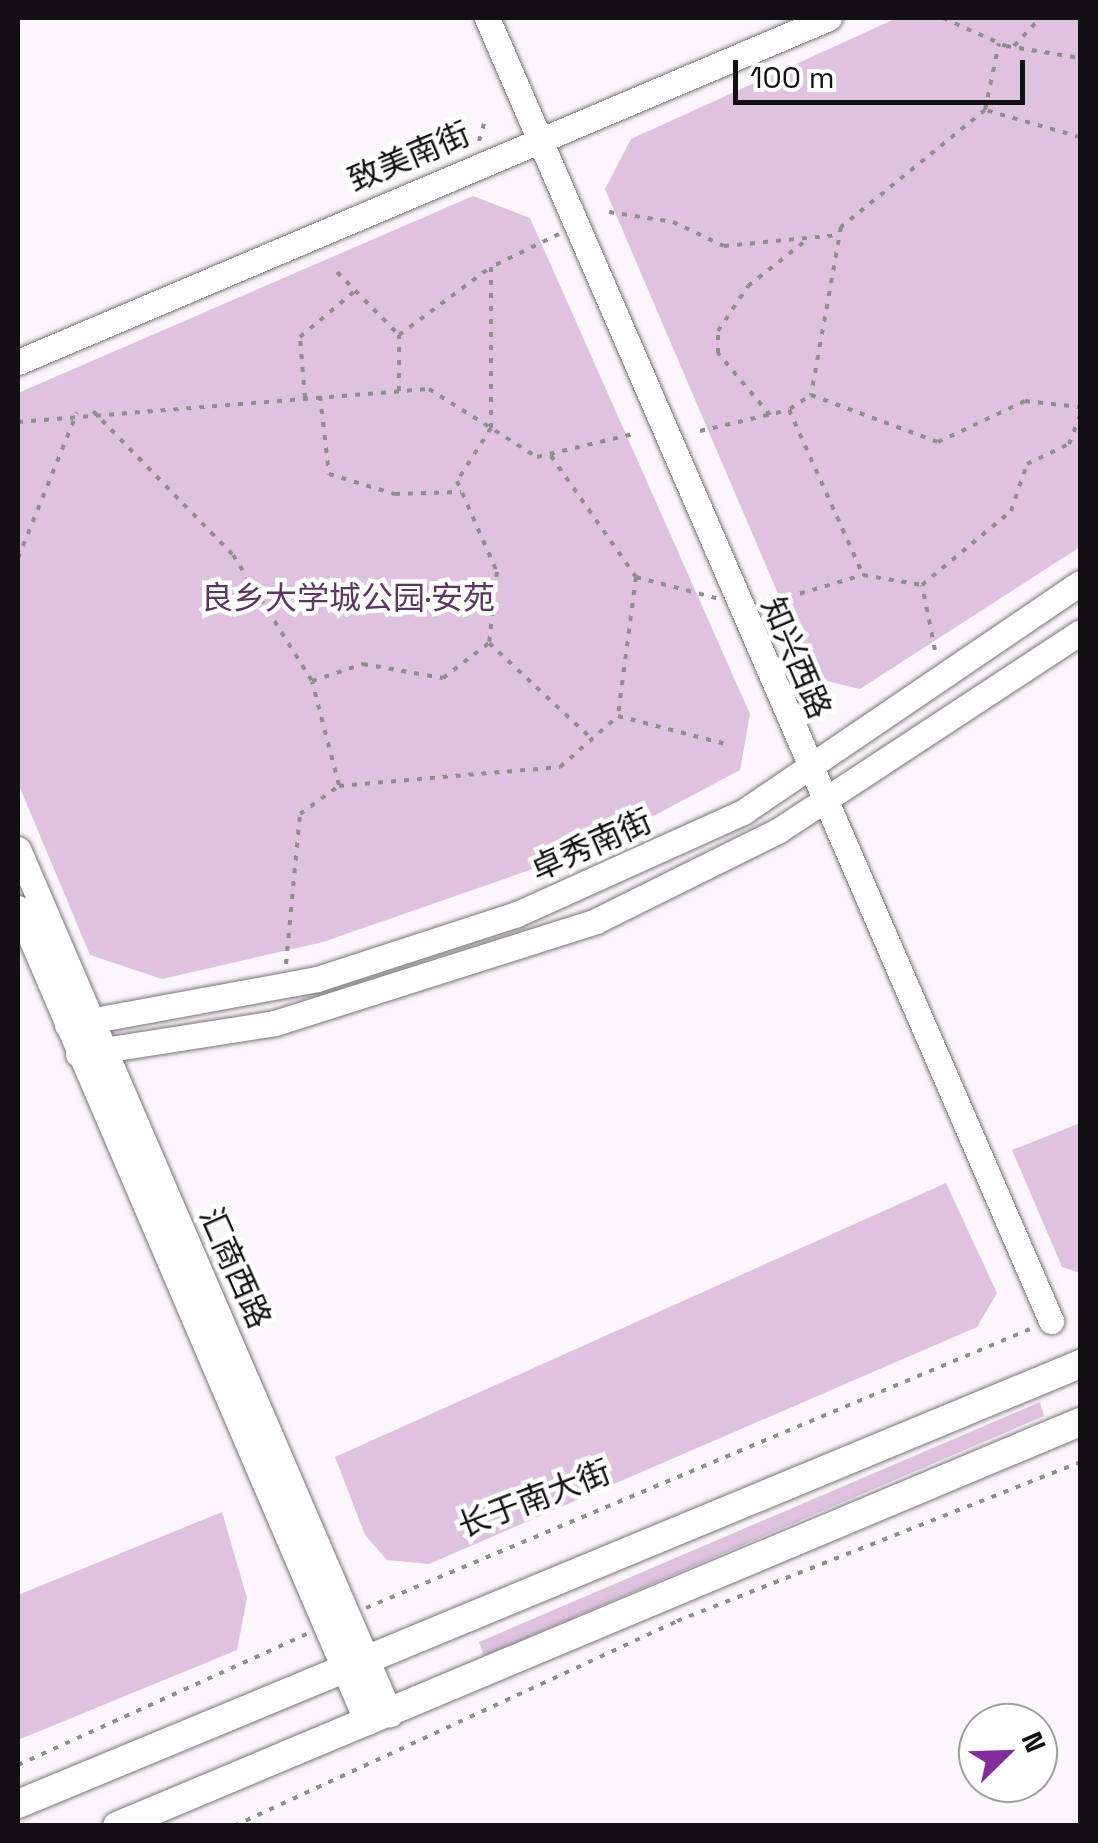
<!DOCTYPE html>
<meta charset="utf-8">
<style>
body{margin:0}
#map{position:relative;width:1098px;height:1843px;overflow:hidden;background:#fbf6fb;font-family:"Space Grotesk","Noto Sans SC",sans-serif}
div>[style]{position:absolute}
.green>*{inset:0;background:#dec2e0}
.path>*{height:4px;margin-top:-2px;transform-origin:0;background:repeating-linear-gradient(90deg,#908d90 0 5px,transparent 0 13px)}
.roads{filter:drop-shadow(0 0 2px #787378) drop-shadow(0 0 2px #787378)}
.secondary>*{height:25px;margin:-12.5px;padding:0 12.5px;transform-origin:12.5px;border-radius:12.5px;background:#fff}
.primary>*{height:28px;margin:-14px;padding:0 14px;transform-origin:14px;border-radius:14px;background:#fff}
span{translate:-50% -50%;white-space:nowrap;text-align:center;line-height:1.15;-webkit-text-stroke:9px #fff;paint-order:stroke}
.street-label{font-size:32px;color:#121012}
.park-label{font-size:32px;color:#5d3562}
.frame{position:absolute;inset:0;border:20px solid #121012;pointer-events:none}
.north{position:absolute;left:958px;top:1703px;width:100px;height:100px;box-sizing:border-box;background:#fff;border:2px solid #a09fa0;border-radius:50%;rotate:67deg;font-size:28px;font-weight:700;line-height:40px;text-align:center;color:#121012}
.north::after{content:'';display:block;margin:auto;width:35px;height:45px;background:#822d9b;clip-path:polygon(50% 0,100% 100%,50% 72%,0 100%)}
.scale{position:absolute;left:733px;top:60px;width:292px;height:45px;box-sizing:border-box;border:5px solid #121012;border-top:0;padding-left:12px;font-size:30px;line-height:35px;white-space:nowrap;color:#121012;-webkit-text-stroke:8px #fff;paint-order:stroke}
</style>
<div id="map">
<div class="green">
<i style="clip-path:polygon(897px 18px,1080px 18px,1080px 547px,860px 689px,814px 678px,605px 189px,631px 139px)"></i>
<i style="clip-path:polygon(473px 196px,530px 218px,750px 714px,740px 770px,593px 848px,323px 942px,162px 979px,90px 955px,18px 783px,18px 393px)"></i>
<i style="clip-path:polygon(1080px 1123px,1080px 1273px,1062px 1267px,1012px 1150px)"></i>
<i style="clip-path:polygon(946px 1183px,997px 1293px,977px 1327px,429px 1564px,387px 1560px,365px 1535px,335px 1457px)"></i>
<i style="clip-path:polygon(1040px 1402px,1044px 1416px,484px 1656px,479px 1642px)"></i>
<i style="clip-path:polygon(222px 1512px,247px 1598px,237px 1650px,18px 1740px,18px 1595px)"></i>
</div>
<div class="path">
<i style="left:943px;top:18px;width:69px;rotate:24deg"></i>
<i style="left:1006px;top:46px;width:75px;rotate:9.2deg"></i>
<i style="left:1014px;top:46px;width:38px;rotate:-47deg"></i>
<i style="left:985px;top:110px;width:68px;rotate:-78.2deg"></i>
<i style="left:1080px;top:137px;width:99px;rotate:-164.1deg"></i>
<i style="left:985px;top:110px;width:186px;rotate:140.9deg"></i>
<i style="left:841px;top:227px;width:171px;rotate:100.1deg"></i>
<i style="left:811px;top:395px;width:135px;rotate:20.3deg"></i>
<i style="left:938px;top:442px;width:96px;rotate:-25.2deg"></i>
<i style="left:1025px;top:401px;width:55px;rotate:6.2deg"></i>
<i style="left:479px;top:141px;width:25px;rotate:-74deg"></i>
<i style="left:609px;top:212px;width:65px;rotate:8.9deg"></i>
<i style="left:673px;top:222px;width:56px;rotate:25.2deg"></i>
<i style="left:724px;top:246px;width:116px;rotate:-5.5deg"></i>
<i style="left:559px;top:234px;width:76px;rotate:154.1deg"></i>
<i style="left:491px;top:267px;width:161px;rotate:90deg"></i>
<i style="left:491px;top:428px;width:63px;rotate:122.7deg"></i>
<i style="left:457px;top:481px;width:99px;rotate:66.3deg"></i>
<i style="left:497px;top:572px;width:71px;rotate:96.4deg"></i>
<i style="left:489px;top:643px;width:141px;rotate:43deg"></i>
<i style="left:337px;top:272px;width:88px;rotate:45.5deg"></i>
<i style="left:399px;top:391px;width:56px;rotate:-90deg"></i>
<i style="left:399px;top:335px;width:114px;rotate:-36.5deg"></i>
<i style="left:320px;top:396px;width:79px;rotate:83.4deg"></i>
<i style="left:329px;top:474px;width:69px;rotate:16.9deg"></i>
<i style="left:395px;top:494px;width:66px;rotate:-1.7deg"></i>
<i style="left:305px;top:398px;width:61px;rotate:-94.7deg"></i>
<i style="left:300px;top:337px;width:72px;rotate:-39.9deg"></i>
<i style="left:790px;top:409px;width:25px;rotate:-34deg"></i>
<i style="left:93px;top:411px;width:201px;rotate:45.8deg"></i>
<i style="left:233px;top:555px;width:149px;rotate:57.9deg"></i>
<i style="left:770px;top:415px;width:81px;rotate:-130deg"></i>
<i style="left:718px;top:353px;width:22px;rotate:-90deg"></i>
<i style="left:718px;top:331px;width:54px;rotate:-56.3deg"></i>
<i style="left:748px;top:286px;width:78px;rotate:-38.2deg"></i>
<i style="left:18px;top:422px;width:412px;rotate:-4.6deg"></i>
<i style="left:429px;top:389px;width:128px;rotate:32.2deg"></i>
<i style="left:537px;top:457px;width:103px;rotate:-13.5deg"></i>
<i style="left:700px;top:431px;width:91px;rotate:-13.3deg"></i>
<i style="left:789px;top:410px;width:181px;rotate:65.8deg"></i>
<i style="left:551px;top:456px;width:148px;rotate:54.9deg"></i>
<i style="left:636px;top:577px;width:83px;rotate:14.7deg"></i>
<i style="left:18px;top:558px;width:157px;rotate:-67.9deg"></i>
<i style="left:636px;top:577px;width:140px;rotate:97.4deg"></i>
<i style="left:618px;top:716px;width:115px;rotate:14.6deg"></i>
<i style="left:775px;top:601px;width:92px;rotate:-16.5deg"></i>
<i style="left:863px;top:575px;width:60px;rotate:9.6deg"></i>
<i style="left:935px;top:650px;width:66px;rotate:-101.3deg"></i>
<i style="left:922px;top:585px;width:116px;rotate:-39.7deg"></i>
<i style="left:1011px;top:511px;width:50px;rotate:-71.2deg"></i>
<i style="left:1027px;top:464px;width:47px;rotate:-25.5deg"></i>
<i style="left:1069px;top:444px;width:30px;rotate:-69deg"></i>
<i style="left:339px;top:785px;width:107px;rotate:-104.6deg"></i>
<i style="left:312px;top:681px;width:54px;rotate:-18.4deg"></i>
<i style="left:363px;top:664px;width:81px;rotate:9.9deg"></i>
<i style="left:443px;top:678px;width:58px;rotate:-37.3deg"></i>
<i style="left:286px;top:964px;width:151px;rotate:-84.7deg"></i>
<i style="left:300px;top:814px;width:48px;rotate:-35.7deg"></i>
<i style="left:339px;top:786px;width:222px;rotate:-4.9deg"></i>
<i style="left:560px;top:767px;width:77px;rotate:-41.3deg"></i>
<i style="left:366px;top:1608px;width:720px;rotate:-22.79deg"></i>
<i style="left:18px;top:1765px;width:317px;rotate:-24.4deg"></i>
<i style="left:234px;top:1826px;width:488px;rotate:-24.8deg"></i>
<i style="left:677px;top:1621px;width:433px;rotate:-21.5deg"></i>
</div>
<div class="roads">
<div class="secondary">
<i style="left:487px;top:18px;width:1420px;rotate:66.59deg"></i>
<i style="left:18px;top:362px;width:881px;rotate:-22.99deg"></i>
<i style="left:18px;top:849px;width:942px;rotate:66.73deg"></i>
<i style="left:18px;top:908px;width:886px;rotate:66.79deg"></i>
<i style="left:67px;top:1025px;width:254px;rotate:-10.4deg"></i>
<i style="left:317px;top:979px;width:210px;rotate:-18deg"></i>
<i style="left:517px;top:914px;width:248px;rotate:-24.3deg"></i>
<i style="left:743px;top:812px;width:407px;rotate:-34.2deg"></i>
<i style="left:78px;top:1054px;width:199px;rotate:-8.9deg"></i>
<i style="left:275px;top:1023px;width:337px;rotate:-17.6deg"></i>
<i style="left:596px;top:921px;width:204px;rotate:-26.4deg"></i>
<i style="left:779px;top:830px;width:360px;rotate:-33.3deg"></i>
</div>
<div class="primary">
<i style="left:18px;top:1804px;width:1150px;rotate:-22.5deg"></i>
<i style="left:117px;top:1826px;width:1044px;rotate:-22.76deg"></i>
</div>
</div>
<div class="street-label">
<span style="left:409px;top:157px;rotate:-23deg">致美南街</span>
<span style="left:796px;top:658px;rotate:67deg">知兴西路</span>
<span style="left:591px;top:845px;rotate:-24deg">卓秀南街</span>
<span style="left:235px;top:1268px;rotate:66deg">汇商西路</span>
<span style="left:534px;top:1499px;rotate:-21deg">长于南大街</span>
</div>
<div class="park-label">
<span style="left:348px;top:598px">良乡大学城公园·安苑</span>
</div>
<div class="frame"></div>
<div class="north">N</div>
<div class="scale">100 m</div>
</div>
